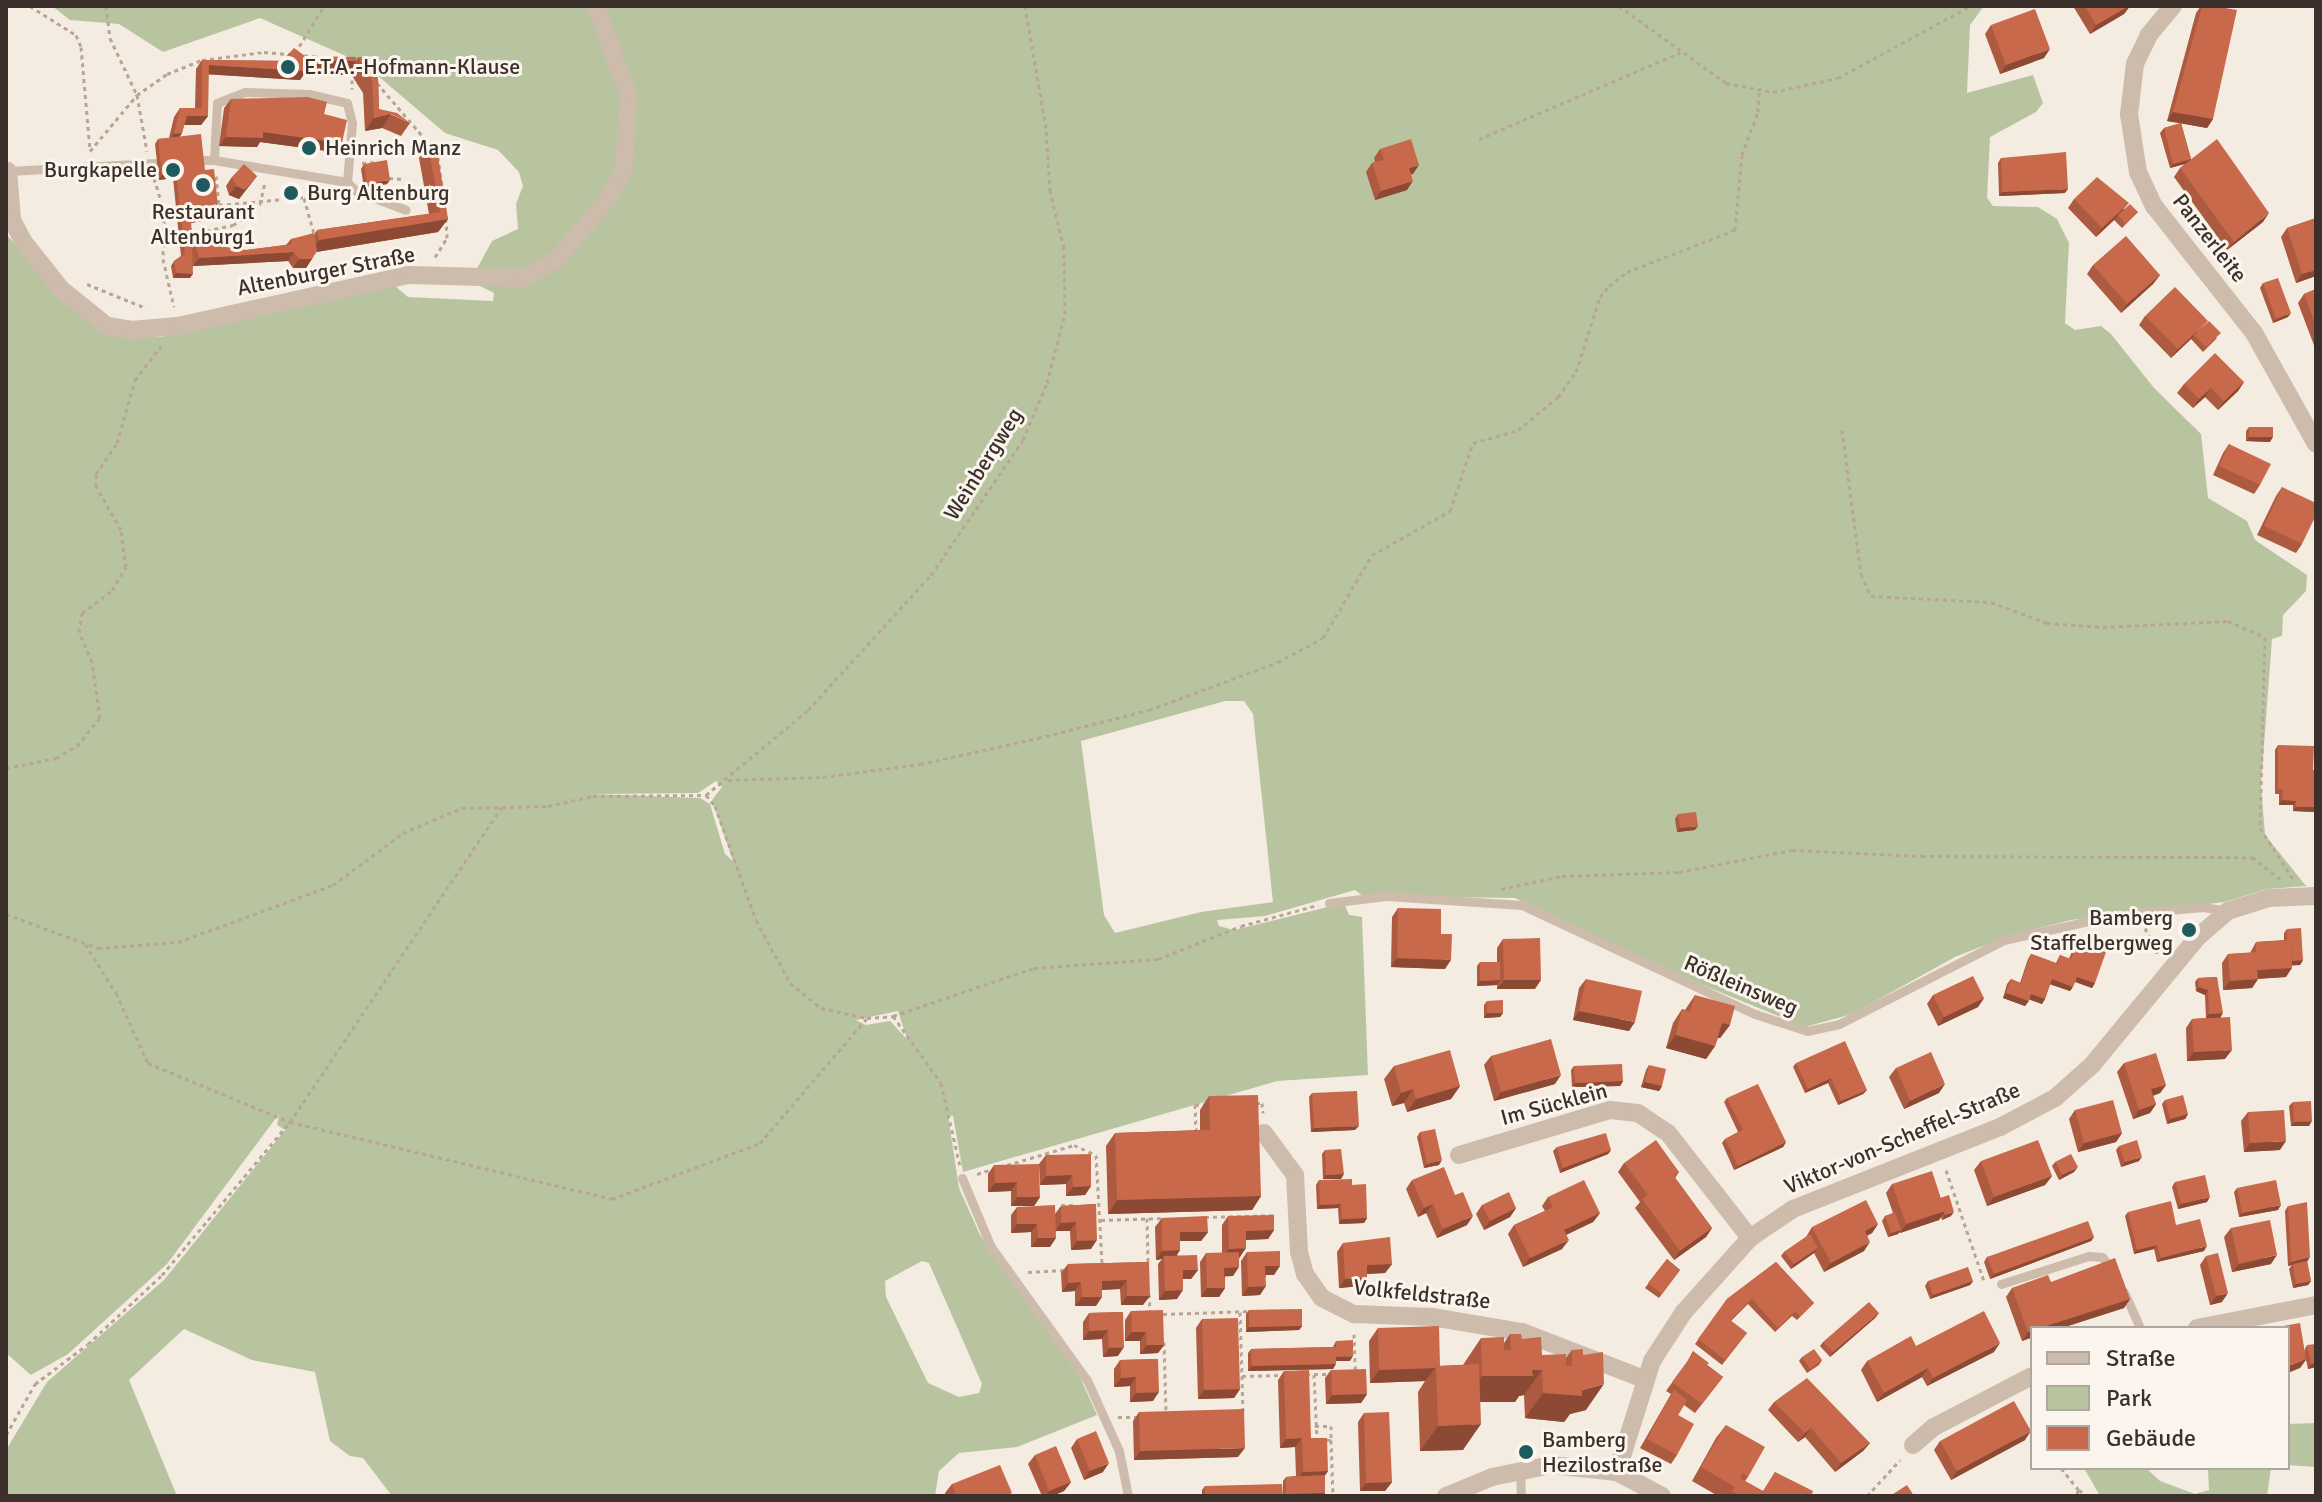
<!DOCTYPE html>
<meta charset="utf-8">
<style>
body{margin:0}
#map{position:relative;width:2322px;height:1502px;overflow:hidden;background:#f4ebe1;font-family:Signika,sans-serif}
div>[style]{position:absolute}
.green>*{inset:0;background:#b8c4a0}
.path>*{height:3px;margin-top:-1.5px;transform-origin:0;background:repeating-linear-gradient(90deg,#b9a596 0 4px,transparent 0 8px)}
.lane>*{height:9px;margin:-4.5px;padding:0 4.5px;transform-origin:4.5px;border-radius:4.5px;background:#cdbbac}
.street>*{height:18px;margin:-9px;padding:0 9px;transform-origin:9px;border-radius:9px;background:#cdbbac}
.lane-bridge>*{height:9px;margin:-4.5px;padding:0 4.5px;transform-origin:4.5px;border-radius:4.5px;background:#cdbbac}
.wall>*{inset:0;background:#ac5a40}
.shaded-wall>*{inset:0;background:#8c4a34}
.building>*{inset:0;background:#c8694b}
.dots>*{width:22px;height:22px;translate:-50% -50%;box-sizing:border-box;border:4px solid #fbf5ee;border-radius:50%}
span{translate:-50% -50%;white-space:nowrap;text-align:center;line-height:1.15;-webkit-text-stroke:6px #fbf5ee;paint-order:stroke}
.poi-label{font-size:22px;color:#3b302b}
.left{translate:0 -50%;text-align:left}
.right{translate:-100% -50%;text-align:right}
.street-label{font-size:22px;color:#3b302b}
.frame{position:absolute;inset:0;border:8px solid #3b302b;pointer-events:none}
.legend{position:absolute;left:2030px;top:1326px;width:260px;height:144px;box-sizing:border-box;background:#fbf5ee;border:2px solid #aea6a0;margin:0;padding:10px 14px;list-style:none;font-size:24px;color:#3b302b}
.legend li{display:flex;align-items:center;gap:16px;height:40px}
.legend b{width:40px;border:2px solid #aea6a0}
</style>
<div id="map">
<div class="green">
<i style="clip-path:polygon(evenodd,52px 6px,1984px 6px,1970px 25px,1967px 93px,2033px 75px,2043px 103px,2036px 112px,1990px 137px,1987px 198px,1993px 206px,2038px 207px,2057px 219px,2069px 243px,2065px 323px,2075px 330px,2101px 326px,2111px 334px,2154px 388px,2201px 434px,2208px 498px,2247px 521px,2255px 540px,2307px 575px,2306px 591px,2283px 615px,2282px 636px,2272px 639px,2261px 785px,2265px 835px,2306px 886px,2267px 889px,2225px 902px,2071px 920px,2008px 936px,1955px 957px,1852px 1014px,1805px 1027px,1647px 962px,1515px 898px,1363px 896px,1355px 890px,1265px 916px,1217px 920px,1219px 926px,1234px 930px,1344px 903px,1349px 915px,1362px 917px,1368px 1075px,1277px 1081px,963px 1172px,953px 1116px,948px 1115px,959px 1188px,980px 1235px,1080px 1377px,1097px 1415px,1017px 1447px,959px 1453px,939px 1471px,935px 1496px,392px 1496px,363px 1458px,350px 1456px,330px 1441px,315px 1372px,252px 1360px,184px 1329px,129px 1380px,177px 1496px,6px 1496px,6px 1450px,47px 1382px,164px 1280px,285px 1130px,277px 1125px,279px 1114px,167px 1264px,68px 1354px,31px 1375px,6px 1353px,6px 234px,65px 299px,150px 337px,161px 337px,395px 286px,408px 297px,493px 301px,494px 293px,474px 283px,474px 274px,492px 241px,518px 229px,516px 204px,523px 186px,519px 172px,498px 150px,445px 133px,364px 64px,260px 18px,163px 52px,119px 24px,70px 20px,52px 6px,1225px 701px,1244px 701px,1253px 714px,1273px 902px,1201px 912px,1115px 933px,1104px 915px,1081px 741px,1225px 701px,52px 6px,716px 781px,722px 787px,712px 800px,733px 861px,725px 854px,710px 804px,700px 798px,592px 794px,698px 793px,716px 781px,52px 6px,898px 1011px,907px 1039px,890px 1021px,866px 1025px,856px 1020px,898px 1011px,52px 6px,922px 1261px,929px 1263px,968px 1352px,982px 1384px,979px 1393px,959px 1397px,928px 1383px,886px 1297px,885px 1281px,922px 1261px)"></i>
<i style="clip-path:polygon(2316px 1423px,2316px 1467px,2288px 1465px,2288px 1424px)"></i>
<i style="clip-path:polygon(2084px 1468px,2146px 1468px,2160px 1481px,2195px 1494px,2209px 1490px,2208px 1468px,2271px 1468px,2267px 1496px,2100px 1496px)"></i>
</div>
<div class="path">
<i style="left:30px;top:6px;width:54px;rotate:32.2deg"></i>
<i style="left:76px;top:35px;width:13px;rotate:67deg"></i>
<i style="left:81px;top:47px;width:103px;rotate:85deg"></i>
<i style="left:106px;top:6px;width:32px;rotate:83deg"></i>
<i style="left:110px;top:38px;width:63px;rotate:64.7deg"></i>
<i style="left:137px;top:95px;width:57px;rotate:79.9deg"></i>
<i style="left:1619px;top:6px;width:132px;rotate:35.7deg"></i>
<i style="left:1726px;top:83px;width:48px;rotate:10.8deg"></i>
<i style="left:1773px;top:92px;width:66px;rotate:-12.2deg"></i>
<i style="left:1838px;top:78px;width:150px;rotate:-28.6deg"></i>
<i style="left:295px;top:53px;width:55px;rotate:-58.3deg"></i>
<i style="left:352px;top:80px;width:9px;rotate:90deg"></i>
<i style="left:377px;top:83px;width:84px;rotate:49.3deg"></i>
<i style="left:1479px;top:139px;width:219px;rotate:-23.2deg"></i>
<i style="left:90px;top:151px;width:73px;rotate:-50deg"></i>
<i style="left:137px;top:95px;width:37px;rotate:-35deg"></i>
<i style="left:167px;top:74px;width:38px;rotate:-22deg"></i>
<i style="left:202px;top:60px;width:63px;rotate:-7.4deg"></i>
<i style="left:264px;top:52px;width:69px;rotate:5deg"></i>
<i style="left:438px;top:157px;width:28px;rotate:82deg"></i>
<i style="left:362px;top:163px;width:16px;rotate:-4deg"></i>
<i style="left:216px;top:176px;width:29px;rotate:84deg"></i>
<i style="left:219px;top:205px;width:110px;rotate:-5.2deg"></i>
<i style="left:154px;top:178px;width:34px;rotate:73deg"></i>
<i style="left:164px;top:211px;width:48px;rotate:91.2deg"></i>
<i style="left:163px;top:259px;width:49px;rotate:77.1deg"></i>
<i style="left:389px;top:178px;width:15px;rotate:4deg"></i>
<i style="left:304px;top:198px;width:41px;rotate:74.2deg"></i>
<i style="left:191px;top:234px;width:43px;rotate:-12.1deg"></i>
<i style="left:233px;top:225px;width:17px;rotate:-31deg"></i>
<i style="left:248px;top:216px;width:17px;rotate:-45deg"></i>
<i style="left:260px;top:204px;width:23px;rotate:-77deg"></i>
<i style="left:435px;top:257px;width:22px;rotate:-58deg"></i>
<i style="left:447px;top:238px;width:18px;rotate:-93deg"></i>
<i style="left:87px;top:284px;width:64px;rotate:22.1deg"></i>
<i style="left:1842px;top:430px;width:145px;rotate:82.5deg"></i>
<i style="left:1861px;top:574px;width:24px;rotate:66deg"></i>
<i style="left:1871px;top:596px;width:120px;rotate:2.9deg"></i>
<i style="left:1991px;top:602px;width:60px;rotate:20.6deg"></i>
<i style="left:2047px;top:623px;width:56px;rotate:4.1deg"></i>
<i style="left:2103px;top:627px;width:125px;rotate:-2.7deg"></i>
<i style="left:2228px;top:621px;width:40px;rotate:23.4deg"></i>
<i style="left:2265px;top:637px;width:191px;rotate:91.5deg"></i>
<i style="left:2260px;top:828px;width:61px;rotate:57.1deg"></i>
<i style="left:6px;top:768px;width:51px;rotate:-11.3deg"></i>
<i style="left:56px;top:758px;width:24px;rotate:-30deg"></i>
<i style="left:77px;top:746px;width:36px;rotate:-51deg"></i>
<i style="left:100px;top:718px;width:57px;rotate:-98.1deg"></i>
<i style="left:92px;top:662px;width:33px;rotate:-113deg"></i>
<i style="left:79px;top:632px;width:19px;rotate:-81deg"></i>
<i style="left:82px;top:613px;width:38px;rotate:-37deg"></i>
<i style="left:112px;top:590px;width:27px;rotate:-59deg"></i>
<i style="left:126px;top:567px;width:37px;rotate:-98deg"></i>
<i style="left:121px;top:530px;width:51px;rotate:-119.6deg"></i>
<i style="left:96px;top:486px;width:12px;rotate:-90deg"></i>
<i style="left:96px;top:474px;width:37px;rotate:-56deg"></i>
<i style="left:117px;top:443px;width:66px;rotate:-74.1deg"></i>
<i style="left:135px;top:380px;width:43px;rotate:-52.6deg"></i>
<i style="left:728px;top:780px;width:95px;rotate:-1.8deg"></i>
<i style="left:823px;top:777px;width:98px;rotate:-7.6deg"></i>
<i style="left:920px;top:764px;width:121px;rotate:-12.4deg"></i>
<i style="left:1038px;top:738px;width:114px;rotate:-14.2deg"></i>
<i style="left:1149px;top:710px;width:138px;rotate:-20.4deg"></i>
<i style="left:1278px;top:662px;width:51px;rotate:-28.1deg"></i>
<i style="left:1323px;top:638px;width:96px;rotate:-59.4deg"></i>
<i style="left:1372px;top:555px;width:90px;rotate:-29.4deg"></i>
<i style="left:1450px;top:511px;width:72px;rotate:-71.3deg"></i>
<i style="left:1473px;top:443px;width:47px;rotate:-16.1deg"></i>
<i style="left:1518px;top:430px;width:52px;rotate:-39.5deg"></i>
<i style="left:1558px;top:397px;width:31px;rotate:-54deg"></i>
<i style="left:1576px;top:372px;width:79px;rotate:-72.3deg"></i>
<i style="left:1600px;top:297px;width:14px;rotate:-51deg"></i>
<i style="left:1609px;top:286px;width:23px;rotate:-38deg"></i>
<i style="left:1627px;top:272px;width:116px;rotate:-21.3deg"></i>
<i style="left:1735px;top:230px;width:75px;rotate:-84.7deg"></i>
<i style="left:1742px;top:155px;width:46px;rotate:-69.6deg"></i>
<i style="left:1758px;top:112px;width:22px;rotate:-87deg"></i>
<i style="left:706px;top:795px;width:133px;rotate:-39.8deg"></i>
<i style="left:808px;top:710px;width:183px;rotate:-47.7deg"></i>
<i style="left:931px;top:575px;width:163px;rotate:-55.7deg"></i>
<i style="left:1023px;top:440px;width:62px;rotate:-67.2deg"></i>
<i style="left:1047px;top:383px;width:71px;rotate:-75.4deg"></i>
<i style="left:1065px;top:314px;width:66px;rotate:-90.9deg"></i>
<i style="left:1064px;top:248px;width:59px;rotate:-103.8deg"></i>
<i style="left:1050px;top:191px;width:63px;rotate:-93.6deg"></i>
<i style="left:1046px;top:128px;width:124px;rotate:-99.8deg"></i>
<i style="left:706px;top:795px;width:14px;rotate:51deg"></i>
<i style="left:715px;top:806px;width:121px;rotate:70.2deg"></i>
<i style="left:756px;top:920px;width:72px;rotate:61.6deg"></i>
<i style="left:790px;top:983px;width:40px;rotate:39deg"></i>
<i style="left:821px;top:1008px;width:47px;rotate:12.3deg"></i>
<i style="left:867px;top:1018px;width:26px;rotate:-4deg"></i>
<i style="left:893px;top:1016px;width:149px;rotate:-18.8deg"></i>
<i style="left:1034px;top:968px;width:124px;rotate:-4.2deg"></i>
<i style="left:1158px;top:959px;width:89px;rotate:-21.7deg"></i>
<i style="left:1241px;top:926px;width:80px;rotate:-15.3deg"></i>
<i style="left:1501px;top:889px;width:62px;rotate:-12deg"></i>
<i style="left:1562px;top:876px;width:117px;rotate:-2deg"></i>
<i style="left:1679px;top:872px;width:115px;rotate:-11deg"></i>
<i style="left:1792px;top:850px;width:130px;rotate:2.6deg"></i>
<i style="left:1922px;top:856px;width:330px;rotate:0.2deg"></i>
<i style="left:2252px;top:857px;width:37px;rotate:38deg"></i>
<i style="left:6px;top:914px;width:98px;rotate:20.3deg"></i>
<i style="left:98px;top:948px;width:80px;rotate:-4.3deg"></i>
<i style="left:178px;top:942px;width:165px;rotate:-20.2deg"></i>
<i style="left:333px;top:885px;width:87px;rotate:-36.6deg"></i>
<i style="left:403px;top:833px;width:64px;rotate:-23deg"></i>
<i style="left:462px;top:808px;width:86px;rotate:-1.3deg"></i>
<i style="left:548px;top:806px;width:46px;rotate:-12.5deg"></i>
<i style="left:593px;top:796px;width:113px;rotate:-0.5deg"></i>
<i style="left:2145px;top:928px;width:32px;rotate:64deg"></i>
<i style="left:85px;top:944px;width:58px;rotate:57.7deg"></i>
<i style="left:116px;top:993px;width:77px;rotate:65.4deg"></i>
<i style="left:148px;top:1063px;width:154px;rotate:22.6deg"></i>
<i style="left:290px;top:1122px;width:331px;rotate:13.4deg"></i>
<i style="left:612px;top:1199px;width:158px;rotate:-20.7deg"></i>
<i style="left:760px;top:1143px;width:165px;rotate:-49.4deg"></i>
<i style="left:893px;top:1016px;width:82px;rotate:54.4deg"></i>
<i style="left:941px;top:1083px;width:85px;rotate:77.1deg"></i>
<i style="left:1256px;top:1103px;width:6px"></i>
<i style="left:1262px;top:1103px;width:10px;rotate:84deg"></i>
<i style="left:1196px;top:1132px;width:27px;rotate:-92deg"></i>
<i style="left:1195px;top:1105px;width:9px;rotate:-6deg"></i>
<i style="left:1007px;top:1165px;width:70px;rotate:-16.6deg"></i>
<i style="left:1074px;top:1145px;width:24px;rotate:24deg"></i>
<i style="left:1096px;top:1155px;width:109px;rotate:86.8deg"></i>
<i style="left:1946px;top:1170px;width:117px;rotate:71.1deg"></i>
<i style="left:977px;top:1174px;width:16px;rotate:-18deg"></i>
<i style="left:1061px;top:1205px;width:13px"></i>
<i style="left:1205px;top:1217px;width:72px;rotate:-1.6deg"></i>
<i style="left:1147px;top:1218px;width:45px;rotate:88.7deg"></i>
<i style="left:1101px;top:1220px;width:64px;rotate:-1.8deg"></i>
<i style="left:1028px;top:1272px;width:36px;rotate:-3deg"></i>
<i style="left:1149px;top:1294px;width:20px;rotate:87deg"></i>
<i style="left:1240px;top:1312px;width:99px;rotate:88.3deg"></i>
<i style="left:1163px;top:1314px;width:88px;rotate:-2deg"></i>
<i style="left:1354px;top:1334px;width:36px;rotate:88deg"></i>
<i style="left:1164px;top:1342px;width:72px;rotate:88.4deg"></i>
<i style="left:1306px;top:1374px;width:25px"></i>
<i style="left:1314px;top:1374px;width:66px;rotate:87.4deg"></i>
<i style="left:1242px;top:1376px;width:41px;rotate:-1.4deg"></i>
<i style="left:1118px;top:1417px;width:20px"></i>
<i style="left:1315px;top:1426px;width:16px"></i>
<i style="left:1331px;top:1426px;width:14px;rotate:90deg"></i>
<i style="left:1331px;top:1440px;width:6px;rotate:180deg"></i>
<i style="left:6px;top:1435px;width:59px;rotate:-60.4deg"></i>
<i style="left:35px;top:1384px;width:66px;rotate:-37deg"></i>
<i style="left:88px;top:1344px;width:101px;rotate:-43deg"></i>
<i style="left:162px;top:1275px;width:199px;rotate:-50.1deg"></i>
<i style="left:290px;top:1122px;width:380px;rotate:-56.1deg"></i>
<i style="left:1331px;top:1440px;width:56px;rotate:88deg"></i>
<i style="left:2061px;top:1468px;width:28px;rotate:51deg"></i>
<i style="left:2079px;top:1490px;width:7px;rotate:124deg"></i>
<i style="left:2079px;top:1490px;width:12px;rotate:31deg"></i>
<i style="left:1867px;top:1496px;width:49px;rotate:-47.5deg"></i>
</div>
<div class="lane">
<i style="left:200px;top:160px;width:14px"></i>
<i style="left:214px;top:160px;width:57px;rotate:-87deg"></i>
<i style="left:217px;top:103px;width:16px;rotate:-22deg"></i>
<i style="left:232px;top:97px;width:14px;rotate:-21deg"></i>
<i style="left:245px;top:92px;width:64px;rotate:1.8deg"></i>
<i style="left:309px;top:94px;width:39px;rotate:13deg"></i>
<i style="left:347px;top:103px;width:21px;rotate:76deg"></i>
<i style="left:352px;top:123px;width:59px;rotate:94.8deg"></i>
<i style="left:347px;top:182px;width:135px;rotate:-170.6deg"></i>
<i style="left:8px;top:171px;width:110px;rotate:-3.1deg"></i>
<i style="left:347px;top:182px;width:13px;rotate:45deg"></i>
<i style="left:356px;top:191px;width:53px;rotate:20.8deg"></i>
<i style="left:1329px;top:903px;width:57px;rotate:-7deg"></i>
<i style="left:1386px;top:896px;width:136px;rotate:3.8deg"></i>
<i style="left:1522px;top:905px;width:257px;rotate:25.1deg"></i>
<i style="left:1755px;top:1014px;width:55px;rotate:18.1deg"></i>
<i style="left:1807px;top:1031px;width:33px;rotate:-12deg"></i>
<i style="left:1839px;top:1024px;width:185px;rotate:-27deg"></i>
<i style="left:2004px;top:940px;width:115px;rotate:-12.6deg"></i>
<i style="left:2116px;top:915px;width:87px;rotate:-5.3deg"></i>
<i style="left:2203px;top:907px;width:25px;rotate:9deg"></i>
<i style="left:962px;top:1178px;width:75px;rotate:67.2deg"></i>
<i style="left:991px;top:1247px;width:164px;rotate:54.2deg"></i>
<i style="left:1087px;top:1380px;width:78px;rotate:65.7deg"></i>
<i style="left:1119px;top:1451px;width:46px;rotate:78.7deg"></i>
<i style="left:2001px;top:1284px;width:92px;rotate:-17.7deg"></i>
<i style="left:2089px;top:1256px;width:13px;rotate:4deg"></i>
<i style="left:2102px;top:1257px;width:18px;rotate:49deg"></i>
<i style="left:2124px;top:1292px;width:39px;rotate:66deg"></i>
<i style="left:1520px;top:1469px;width:27px;rotate:88deg"></i>
</div>
<div class="street">
<i style="left:2173px;top:6px;width:38px;rotate:130deg"></i>
<i style="left:2149px;top:35px;width:32px;rotate:116deg"></i>
<i style="left:2135px;top:64px;width:50px;rotate:96.8deg"></i>
<i style="left:2129px;top:114px;width:59px;rotate:81.2deg"></i>
<i style="left:2138px;top:172px;width:38px;rotate:65deg"></i>
<i style="left:2154px;top:206px;width:162px;rotate:51.8deg"></i>
<i style="left:2254px;top:333px;width:127px;rotate:60.8deg"></i>
<i style="left:8px;top:171px;width:49px;rotate:85.3deg"></i>
<i style="left:12px;top:220px;width:24px;rotate:62deg"></i>
<i style="left:23px;top:241px;width:61px;rotate:51.6deg"></i>
<i style="left:61px;top:289px;width:59px;rotate:38.8deg"></i>
<i style="left:107px;top:326px;width:24px;rotate:9deg"></i>
<i style="left:131px;top:330px;width:47px;rotate:-4.9deg"></i>
<i style="left:178px;top:326px;width:236px;rotate:-12.5deg"></i>
<i style="left:408px;top:275px;width:115px;rotate:1.5deg"></i>
<i style="left:523px;top:278px;width:39px;rotate:-29deg"></i>
<i style="left:557px;top:259px;width:76px;rotate:-49.8deg"></i>
<i style="left:606px;top:201px;width:35px;rotate:-59deg"></i>
<i style="left:624px;top:171px;width:77px;rotate:-87deg"></i>
<i style="left:628px;top:94px;width:94px;rotate:-110deg"></i>
<i style="left:1264px;top:1133px;width:52px;rotate:53.6deg"></i>
<i style="left:1295px;top:1175px;width:77px;rotate:87deg"></i>
<i style="left:1299px;top:1252px;width:23px;rotate:75deg"></i>
<i style="left:1305px;top:1274px;width:29px;rotate:55deg"></i>
<i style="left:1322px;top:1298px;width:36px;rotate:27deg"></i>
<i style="left:1354px;top:1314px;width:78px;rotate:2.2deg"></i>
<i style="left:1432px;top:1317px;width:91px;rotate:9.5deg"></i>
<i style="left:1522px;top:1332px;width:131px;rotate:21.1deg"></i>
<i style="left:1459px;top:1155px;width:158px;rotate:-16.6deg"></i>
<i style="left:1610px;top:1110px;width:28px;rotate:6deg"></i>
<i style="left:1638px;top:1113px;width:36px;rotate:34deg"></i>
<i style="left:1668px;top:1133px;width:133px;rotate:52deg"></i>
<i style="left:2197px;top:1328px;width:121px;rotate:-10.9deg"></i>
<i style="left:1913px;top:1445px;width:28px;rotate:-41deg"></i>
<i style="left:1934px;top:1427px;width:110px;rotate:-27.5deg"></i>
<i style="left:1617px;top:1472px;width:116px;rotate:-72.5deg"></i>
<i style="left:1652px;top:1361px;width:57px;rotate:-57.1deg"></i>
<i style="left:1683px;top:1313px;width:101px;rotate:-48.2deg"></i>
<i style="left:1750px;top:1238px;width:52px;rotate:-34deg"></i>
<i style="left:1793px;top:1209px;width:223px;rotate:-21.6deg"></i>
<i style="left:2000px;top:1127px;width:62px;rotate:-27.8deg"></i>
<i style="left:2055px;top:1098px;width:50px;rotate:-41.7deg"></i>
<i style="left:2092px;top:1065px;width:166px;rotate:-50.4deg"></i>
<i style="left:2198px;top:937px;width:40px;rotate:-41deg"></i>
<i style="left:2228px;top:911px;width:43px;rotate:-17.6deg"></i>
<i style="left:2269px;top:898px;width:47px;rotate:-2.4deg"></i>
<i style="left:1446px;top:1496px;width:50px;rotate:-22.4deg"></i>
<i style="left:1492px;top:1477px;width:60px;rotate:-11.5deg"></i>
<i style="left:1551px;top:1465px;width:66px;rotate:6.1deg"></i>
<i style="left:1617px;top:1472px;width:51px;rotate:28.1deg"></i>
</div>
<div class="lane-bridge">
<i style="left:118px;top:165px;width:39px;rotate:-3deg"></i>
</div>
<div class="wall">
<i style="clip-path:polygon(2073px 6px,2130px 6px,2124px 14px,2090px 34px)"></i>
<i style="clip-path:polygon(2201px 6px,2213px 6px,2213px 119px,2207px 128px,2181px 123px,2191px 159px,2263px 222px,2227px 250px,2174px 177px,2180px 168px,2185px 164px,2170px 168px,2160px 133px,2164px 128px,2181px 123px,2167px 121px,2196px 13px)"></i>
<i style="clip-path:polygon(1991px 25px,2044px 58px,2000px 74px,1985px 34px)"></i>
<i style="clip-path:polygon(309px 56px,356px 61px,358px 57px,378px 78px,379px 109px,410px 123px,401px 136px,382px 128px,365px 131px,363px 93px,349px 71px,347px 75px,304px 74px,300px 80px,208px 74px,208px 116px,201px 125px,184px 125px,182px 133px,179px 137px,205px 170px,216px 219px,191px 223px,192px 248px,195px 243px,246px 250px,286px 245px,291px 239px,314px 235px,317px 230px,429px 214px,419px 158px,428px 145px,448px 219px,438px 232px,316px 252px,306px 268px,293px 268px,288px 261px,193px 266px,190px 278px,173px 278px,171px 266px,174px 261px,181px 256px,173px 178px,159px 180px,155px 144px,158px 139px,169px 138px,174px 117px,180px 108px,195px 108px,196px 69px,202px 60px,306px 61px)"></i>
<i style="clip-path:polygon(231px 99px,324px 114px,342px 143px,335px 152px,260px 142px,257px 147px,219px 146px,224px 108px)"></i>
<i style="clip-path:polygon(1380px 149px,1413px 174px,1411px 174px,1407px 190px,1375px 200px,1366px 172px,1372px 163px,1375px 162px,1374px 158px)"></i>
<i style="clip-path:polygon(2001px 158px,2065px 193px,1999px 196px,1998px 163px)"></i>
<i style="clip-path:polygon(364px 164px,387px 184px,364px 188px,361px 169px)"></i>
<i style="clip-path:polygon(257px 176px,239px 199px,229px 195px,226px 186px,232px 177px)"></i>
<i style="clip-path:polygon(2074px 199px,2138px 212px,2122px 228px,2114px 220px,2096px 237px,2068px 208px)"></i>
<i style="clip-path:polygon(2316px 218px,2316px 276px,2296px 283px,2281px 237px,2287px 228px)"></i>
<i style="clip-path:polygon(2093px 265px,2160px 275px,2153px 284px,2121px 313px,2087px 274px)"></i>
<i style="clip-path:polygon(2263px 283px,2288px 317px,2273px 323px,2260px 288px)"></i>
<i style="clip-path:polygon(2316px 289px,2316px 347px,2315px 348px,2298px 303px,2304px 294px)"></i>
<i style="clip-path:polygon(2145px 316px,2217px 338px,2203px 352px,2191px 339px,2171px 358px,2139px 325px)"></i>
<i style="clip-path:polygon(2244px 382px,2238px 391px,2218px 410px,2205px 397px,2193px 408px,2177px 393px,2184px 384px)"></i>
<i style="clip-path:polygon(2249px 427px,2270px 442px,2246px 441px,2246px 431px)"></i>
<i style="clip-path:polygon(2229px 444px,2260px 485px,2254px 494px,2213px 475px,2223px 453px)"></i>
<i style="clip-path:polygon(2282px 487px,2302px 544px,2296px 553px,2257px 535px,2276px 496px)"></i>
<i style="clip-path:polygon(2278px 745px,2313px 770px,2316px 812px,2293px 811px,2293px 805px,2279px 805px,2279px 794px,2275px 794px,2275px 750px)"></i>
<i style="clip-path:polygon(1678px 814px,1695px 830px,1677px 832px,1675px 819px)"></i>
<i style="clip-path:polygon(1398px 908px,1441px 934px,1445px 969px,1391px 967px,1392px 917px)"></i>
<i style="clip-path:polygon(2287px 929px,2303px 960px,2300px 965px,2292px 965px,2286px 977px,2258px 979px,2252px 988px,2223px 990px,2222px 963px,2228px 954px,2250px 953px,2256px 942px,2284px 940px,2284px 933px)"></i>
<i style="clip-path:polygon(1503px 939px,1535px 989px,1497px 989px,1497px 985px,1477px 986px,1477px 966px,1480px 962px,1497px 962px,1497px 948px)"></i>
<i style="clip-path:polygon(2077px 942px,2095px 983px,2092px 988px,2075px 982px,2070px 991px,2050px 984px,2045px 999px,2042px 1004px,2029px 999px,2025px 1006px,2003px 998px,2007px 984px,2011px 979px,2020px 983px,2028px 959px,2031px 954px,2056px 963px,2060px 955px,2069px 959px,2074px 946px)"></i>
<i style="clip-path:polygon(2217px 977px,2225px 1059px,2187px 1061px,2186px 1028px,2192px 1019px,2206px 1018px,2205px 995px,2196px 991px,2195px 982px,2198px 978px)"></i>
<i style="clip-path:polygon(1586px 979px,1629px 1031px,1573px 1020px,1579px 988px)"></i>
<i style="clip-path:polygon(1695px 995px,1730px 1025px,1720px 1038px,1718px 1038px,1715px 1046px,1706px 1059px,1666px 1048px,1673px 1023px,1682px 1009px,1685px 1010px)"></i>
<i style="clip-path:polygon(1933px 995px,1984px 998px,1978px 1007px,1938px 1026px,1927px 1004px)"></i>
<i style="clip-path:polygon(1487px 1001px,1503px 1013px,1500px 1017px,1484px 1018px,1484px 1005px)"></i>
<i style="clip-path:polygon(1491px 1056px,1555px 1084px,1494px 1101px,1484px 1065px)"></i>
<i style="clip-path:polygon(1796px 1063px,1867px 1090px,1863px 1094px,1838px 1105px,1828px 1083px,1805px 1093px,1793px 1067px)"></i>
<i style="clip-path:polygon(2124px 1063px,2166px 1085px,2160px 1093px,2153px 1096px,2156px 1104px,2150px 1113px,2133px 1119px,2117px 1072px)"></i>
<i style="clip-path:polygon(1649px 1065px,1662px 1086px,1659px 1091px,1641px 1087px,1646px 1070px)"></i>
<i style="clip-path:polygon(1394px 1066px,1460px 1086px,1451px 1099px,1407px 1112px,1404px 1103px,1392px 1106px,1384px 1079px)"></i>
<i style="clip-path:polygon(1574px 1066px,1623px 1081px,1620px 1086px,1572px 1087px,1571px 1070px)"></i>
<i style="clip-path:polygon(1896px 1068px,1939px 1093px,1904px 1109px,1889px 1077px)"></i>
<i style="clip-path:polygon(1312px 1093px,1355px 1130px,1311px 1132px,1309px 1097px)"></i>
<i style="clip-path:polygon(1209px 1096px,1261px 1196px,1252px 1210px,1108px 1214px,1106px 1146px,1115px 1133px,1200px 1130px,1200px 1110px)"></i>
<i style="clip-path:polygon(1727px 1098px,1786px 1142px,1783px 1147px,1734px 1170px,1722px 1143px,1725px 1139px,1738px 1132px,1724px 1102px)"></i>
<i style="clip-path:polygon(2165px 1100px,2188px 1114px,2185px 1119px,2167px 1124px,2162px 1104px)"></i>
<i style="clip-path:polygon(2293px 1102px,2309px 1126px,2291px 1126px,2289px 1106px)"></i>
<i style="clip-path:polygon(2075px 1110px,2122px 1133px,2116px 1142px,2078px 1152px,2069px 1119px)"></i>
<i style="clip-path:polygon(2248px 1112px,2280px 1150px,2244px 1152px,2241px 1121px)"></i>
<i style="clip-path:polygon(1420px 1132px,1439px 1165px,1424px 1168px,1417px 1137px)"></i>
<i style="clip-path:polygon(2119px 1146px,2139px 1161px,2121px 1167px,2116px 1150px)"></i>
<i style="clip-path:polygon(1557px 1147px,1611px 1150px,1608px 1154px,1560px 1173px,1553px 1151px)"></i>
<i style="clip-path:polygon(1325px 1150px,1344px 1174px,1323px 1179px,1322px 1154px)"></i>
<i style="clip-path:polygon(1046px 1155px,1091px 1186px,1085px 1195px,1066px 1196px,1066px 1184px,1040px 1185px,1039px 1164px)"></i>
<i style="clip-path:polygon(1981px 1161px,2052px 1176px,2045px 1185px,1987px 1206px,1974px 1170px)"></i>
<i style="clip-path:polygon(2055px 1162px,2074px 1172px,2059px 1180px,2052px 1166px)"></i>
<i style="clip-path:polygon(1624px 1163px,1679px 1172px,1675px 1178px,1712px 1228px,1706px 1237px,1674px 1260px,1635px 1208px,1640px 1202px,1618px 1172px)"></i>
<i style="clip-path:polygon(994px 1165px,1040px 1197px,1034px 1206px,1011px 1206px,1011px 1191px,988px 1192px,988px 1174px)"></i>
<i style="clip-path:polygon(1319px 1180px,1367px 1218px,1364px 1223px,1339px 1224px,1338px 1208px,1317px 1209px,1316px 1185px)"></i>
<i style="clip-path:polygon(1412px 1180px,1455px 1195px,1467px 1225px,1437px 1238px,1426px 1213px,1418px 1217px,1406px 1189px)"></i>
<i style="clip-path:polygon(2175px 1182px,2207px 1202px,2178px 1209px,2172px 1187px)"></i>
<i style="clip-path:polygon(1892px 1184px,1940px 1198px,1951px 1216px,1942px 1220px,1941px 1217px,1939px 1220px,1900px 1233px,1899px 1232px,1898px 1234px,1888px 1237px,1882px 1221px,1885px 1216px,1893px 1213px,1886px 1193px)"></i>
<i style="clip-path:polygon(2237px 1188px,2278px 1210px,2239px 1217px,2234px 1192px)"></i>
<i style="clip-path:polygon(1548px 1197px,1600px 1213px,1593px 1222px,1566px 1234px,1562px 1249px,1523px 1267px,1508px 1234px,1514px 1225px,1545px 1211px,1542px 1206px)"></i>
<i style="clip-path:polygon(1096px 1204px,1091px 1249px,1071px 1250px,1070px 1231px,1056px 1231px,1050px 1247px,1031px 1247px,1031px 1232px,1011px 1233px,1011px 1215px,1017px 1207px,1055px 1214px,1061px 1206px)"></i>
<i style="clip-path:polygon(1482px 1205px,1516px 1208px,1510px 1217px,1484px 1230px,1476px 1214px)"></i>
<i style="clip-path:polygon(2288px 1206px,2307px 1261px,2311px 1281px,2308px 1285px,2293px 1288px,2289px 1269px,2292px 1265px,2288px 1266px,2285px 1211px)"></i>
<i style="clip-path:polygon(2128px 1212px,2176px 1225px,2204px 1251px,2157px 1262px,2154px 1249px,2134px 1254px,2125px 1216px)"></i>
<i style="clip-path:polygon(1228px 1216px,1274px 1230px,1268px 1239px,1246px 1240px,1233px 1276px,1225px 1276px,1225px 1288px,1219px 1297px,1201px 1297px,1200px 1262px,1206px 1253px,1222px 1253px,1222px 1225px)"></i>
<i style="clip-path:polygon(1162px 1218px,1208px 1232px,1201px 1241px,1180px 1241px,1180px 1250px,1177px 1255px,1198px 1270px,1191px 1279px,1183px 1279px,1177px 1299px,1159px 1300px,1158px 1264px,1162px 1259px,1156px 1260px,1155px 1227px)"></i>
<i style="clip-path:polygon(1878px 1224px,1872px 1233px,1867px 1236px,1864px 1251px,1824px 1272px,1814px 1253px,1791px 1269px,1781px 1256px,1784px 1252px,1806px 1237px,1812px 1227px)"></i>
<i style="clip-path:polygon(2231px 1228px,2271px 1264px,2232px 1272px,2224px 1237px)"></i>
<i style="clip-path:polygon(2094px 1237px,2091px 1241px,1990px 1279px,1984px 1262px,1987px 1257px)"></i>
<i style="clip-path:polygon(1343px 1243px,1392px 1264px,1385px 1273px,1367px 1274px,1367px 1277px,1361px 1286px,1339px 1288px,1337px 1252px)"></i>
<i style="clip-path:polygon(1247px 1252px,1274px 1275px,1266px 1275px,1260px 1295px,1242px 1296px,1241px 1261px)"></i>
<i style="clip-path:polygon(2206px 1256px,2222px 1302px,2210px 1305px,2200px 1265px)"></i>
<i style="clip-path:polygon(1667px 1259px,1680px 1270px,1659px 1298px,1645px 1288px)"></i>
<i style="clip-path:polygon(1149px 1262px,1143px 1305px,1121px 1305px,1120px 1289px,1102px 1290px,1096px 1306px,1075px 1306px,1075px 1291px,1062px 1292px,1061px 1273px,1068px 1264px)"></i>
<i style="clip-path:polygon(1776px 1262px,1814px 1303px,1797px 1320px,1792px 1316px,1775px 1332px,1748px 1304px,1731px 1321px,1747px 1333px,1722px 1365px,1695px 1344px,1727px 1299px)"></i>
<i style="clip-path:polygon(1928px 1281px,1973px 1281px,1970px 1285px,1930px 1299px,1925px 1286px)"></i>
<i style="clip-path:polygon(2051px 1282px,2130px 1299px,2124px 1308px,2022px 1341px,2006px 1297px,2012px 1288px)"></i>
<i style="clip-path:polygon(1249px 1310px,1302px 1326px,1299px 1330px,1246px 1332px,1246px 1314px)"></i>
<i style="clip-path:polygon(1131px 1311px,1164px 1345px,1158px 1353px,1140px 1354px,1140px 1341px,1125px 1341px,1125px 1320px)"></i>
<i style="clip-path:polygon(1123px 1312px,1118px 1356px,1103px 1357px,1102px 1339px,1083px 1340px,1083px 1322px,1089px 1313px)"></i>
<i style="clip-path:polygon(1879px 1313px,1875px 1318px,1830px 1357px,1820px 1346px,1823px 1342px)"></i>
<i style="clip-path:polygon(1202px 1319px,1240px 1389px,1234px 1398px,1198px 1399px,1196px 1328px)"></i>
<i style="clip-path:polygon(1378px 1328px,1440px 1366px,1463px 1365px,1481px 1338px,1504px 1343px,1510px 1334px,1522px 1339px,1542px 1355px,1566px 1358px,1572px 1350px,1586px 1410px,1570px 1414px,1564px 1422px,1525px 1418px,1524px 1395px,1519px 1396px,1515px 1402px,1480px 1402px,1463px 1450px,1420px 1451px,1418px 1392px,1425px 1381px,1370px 1383px,1369px 1341px)"></i>
<i style="clip-path:polygon(1336px 1341px,1350px 1361px,1336px 1361px,1333px 1369px,1248px 1371px,1248px 1353px,1251px 1349px,1333px 1347px)"></i>
<i style="clip-path:polygon(2307px 1345px,2316px 1367px,2308px 1369px,2306px 1360px,2300px 1368px,2305px 1349px)"></i>
<i style="clip-path:polygon(1916px 1346px,1994px 1352px,1927px 1386px,1922px 1377px,1877px 1402px,1861px 1370px,1867px 1361px)"></i>
<i style="clip-path:polygon(1693px 1351px,1707px 1365px,1723px 1377px,1695px 1413px,1684px 1405px,1678px 1415px,1677px 1455px,1671px 1464px,1640px 1448px,1671px 1394px,1666px 1391px,1687px 1362px)"></i>
<i style="clip-path:polygon(1802px 1357px,1822px 1360px,1819px 1365px,1807px 1373px,1799px 1361px)"></i>
<i style="clip-path:polygon(1158px 1359px,1153px 1401px,1130px 1402px,1130px 1386px,1114px 1387px,1114px 1369px,1120px 1360px)"></i>
<i style="clip-path:polygon(1331px 1370px,1367px 1394px,1361px 1403px,1326px 1404px,1325px 1378px)"></i>
<i style="clip-path:polygon(1284px 1371px,1311px 1438px,1328px 1471px,1325px 1475px,1325px 1493px,1323px 1496px,1283px 1496px,1283px 1481px,1286px 1477px,1296px 1476px,1295px 1447px,1280px 1448px,1278px 1380px)"></i>
<i style="clip-path:polygon(1774px 1402px,1870px 1443px,1863px 1451px,1835px 1472px,1805px 1437px,1798px 1442px,1768px 1410px)"></i>
<i style="clip-path:polygon(1139px 1412px,1238px 1457px,1134px 1460px,1133px 1421px)"></i>
<i style="clip-path:polygon(1364px 1413px,1392px 1482px,1385px 1491px,1360px 1491px,1358px 1422px)"></i>
<i style="clip-path:polygon(1726px 1425px,1748px 1477px,1745px 1481px,1763px 1491px,1775px 1472px,1811px 1496px,1718px 1496px,1692px 1481px,1716px 1438px)"></i>
<i style="clip-path:polygon(1077px 1439px,1103px 1472px,1084px 1480px,1071px 1448px)"></i>
<i style="clip-path:polygon(2025px 1440px,1951px 1480px,1934px 1450px,1940px 1441px)"></i>
<i style="clip-path:polygon(1035px 1455px,1071px 1482px,1064px 1491px,1052px 1496px,1042px 1496px,1028px 1464px)"></i>
<i style="clip-path:polygon(952px 1484px,1010px 1496px,946px 1496px,945px 1493px)"></i>
<i style="clip-path:polygon(1205px 1486px,1283px 1496px,1202px 1496px,1202px 1490px)"></i>
</div>
<div class="shaded-wall">
<i style="clip-path:polygon(2130px 6px,2124px 14px,2090px 34px,2096px 25px)"></i>
<i style="clip-path:polygon(2050px 49px,2044px 58px,2000px 74px,2006px 65px)"></i>
<i style="clip-path:polygon(309px 60px,356px 61px,347px 75px,304px 74px,300px 80px,202px 74px,209px 65px,302px 71px)"></i>
<i style="clip-path:polygon(2173px 112px,2213px 119px,2207px 128px,2167px 121px)"></i>
<i style="clip-path:polygon(391px 114px,382px 128px,365px 131px,374px 118px)"></i>
<i style="clip-path:polygon(187px 116px,208px 116px,201px 125px,180px 125px)"></i>
<i style="clip-path:polygon(263px 132px,342px 143px,335px 152px,260px 142px,257px 147px,219px 146px,226px 137px)"></i>
<i style="clip-path:polygon(182px 133px,176px 142px,168px 143px,174px 134px)"></i>
<i style="clip-path:polygon(2191px 159px,2188px 163px,2170px 168px,2173px 164px)"></i>
<i style="clip-path:polygon(1419px 165px,1413px 174px,1403px 177px,1409px 168px)"></i>
<i style="clip-path:polygon(176px 174px,173px 178px,159px 180px,162px 175px)"></i>
<i style="clip-path:polygon(257px 176px,239px 199px,229px 195px,236px 186px)"></i>
<i style="clip-path:polygon(390px 180px,387px 184px,364px 188px,367px 184px)"></i>
<i style="clip-path:polygon(1413px 181px,1407px 190px,1375px 200px,1381px 191px)"></i>
<i style="clip-path:polygon(2068px 189px,2065px 193px,1999px 196px,2002px 192px)"></i>
<i style="clip-path:polygon(2129px 203px,2114px 220px,2096px 237px,2102px 228px)"></i>
<i style="clip-path:polygon(2269px 213px,2263px 222px,2227px 250px,2234px 242px)"></i>
<i style="clip-path:polygon(219px 215px,216px 219px,188px 223px,191px 219px)"></i>
<i style="clip-path:polygon(448px 219px,438px 232px,310px 253px,319px 240px)"></i>
<i style="clip-path:polygon(294px 252px,288px 261px,193px 266px,199px 258px)"></i>
<i style="clip-path:polygon(299px 259px,312px 259px,306px 268px,293px 268px)"></i>
<i style="clip-path:polygon(2316px 270px,2316px 276px,2296px 283px,2302px 274px)"></i>
<i style="clip-path:polygon(176px 273px,193px 274px,190px 278px,173px 278px)"></i>
<i style="clip-path:polygon(2160px 275px,2153px 284px,2121px 313px,2127px 304px)"></i>
<i style="clip-path:polygon(2291px 313px,2288px 317px,2273px 323px,2276px 319px)"></i>
<i style="clip-path:polygon(2208px 321px,2191px 339px,2171px 358px,2178px 349px)"></i>
<i style="clip-path:polygon(2244px 382px,2238px 391px,2218px 410px,2224px 401px)"></i>
<i style="clip-path:polygon(2211px 388px,2205px 397px,2193px 408px,2199px 399px)"></i>
<i style="clip-path:polygon(2249px 437px,2273px 437px,2270px 442px,2246px 441px)"></i>
<i style="clip-path:polygon(2282px 800px,2296px 801px,2293px 805px,2279px 805px)"></i>
<i style="clip-path:polygon(2296px 807px,2316px 807px,2316px 812px,2293px 811px)"></i>
<i style="clip-path:polygon(1698px 826px,1695px 830px,1677px 832px,1680px 828px)"></i>
<i style="clip-path:polygon(1397px 958px,1451px 960px,1445px 969px,1391px 967px)"></i>
<i style="clip-path:polygon(2303px 960px,2300px 965px,2285px 966px,2289px 961px)"></i>
<i style="clip-path:polygon(2292px 968px,2286px 977px,2251px 979px,2257px 970px)"></i>
<i style="clip-path:polygon(2077px 977px,2095px 983px,2092px 988px,2073px 981px)"></i>
<i style="clip-path:polygon(2052px 979px,2073px 987px,2070px 991px,2049px 984px)"></i>
<i style="clip-path:polygon(2258px 979px,2252px 988px,2223px 990px,2230px 981px)"></i>
<i style="clip-path:polygon(1500px 980px,1497px 985px,1477px 986px,1480px 981px)"></i>
<i style="clip-path:polygon(1504px 980px,1541px 980px,1535px 989px,1497px 989px)"></i>
<i style="clip-path:polygon(2199px 987px,2208px 990px,2205px 995px,2196px 991px)"></i>
<i style="clip-path:polygon(2006px 993px,2029px 1001px,2025px 1006px,2003px 998px)"></i>
<i style="clip-path:polygon(2031px 994px,2045px 999px,2042px 1004px,2028px 999px)"></i>
<i style="clip-path:polygon(1984px 998px,1978px 1007px,1938px 1026px,1944px 1017px)"></i>
<i style="clip-path:polygon(1579px 1011px,1635px 1022px,1629px 1031px,1573px 1020px)"></i>
<i style="clip-path:polygon(1487px 1013px,1503px 1013px,1500px 1017px,1484px 1018px)"></i>
<i style="clip-path:polygon(2223px 1013px,2220px 1018px,2206px 1018px,2209px 1014px)"></i>
<i style="clip-path:polygon(1722px 1023px,1730px 1025px,1720px 1038px,1713px 1036px)"></i>
<i style="clip-path:polygon(1676px 1035px,1715px 1046px,1706px 1059px,1666px 1048px)"></i>
<i style="clip-path:polygon(2232px 1050px,2225px 1059px,2187px 1061px,2194px 1052px)"></i>
<i style="clip-path:polygon(1561px 1075px,1555px 1084px,1494px 1101px,1501px 1092px)"></i>
<i style="clip-path:polygon(1831px 1078px,1828px 1083px,1805px 1093px,1808px 1089px)"></i>
<i style="clip-path:polygon(1623px 1081px,1620px 1086px,1572px 1087px,1575px 1083px)"></i>
<i style="clip-path:polygon(1645px 1082px,1662px 1086px,1659px 1091px,1641px 1087px)"></i>
<i style="clip-path:polygon(1945px 1084px,1939px 1093px,1904px 1109px,1910px 1101px)"></i>
<i style="clip-path:polygon(2166px 1085px,2160px 1093px,2145px 1098px,2151px 1089px)"></i>
<i style="clip-path:polygon(1460px 1086px,1451px 1099px,1407px 1112px,1416px 1099px)"></i>
<i style="clip-path:polygon(1413px 1089px,1404px 1103px,1392px 1106px,1401px 1093px)"></i>
<i style="clip-path:polygon(1867px 1090px,1863px 1094px,1838px 1105px,1841px 1101px)"></i>
<i style="clip-path:polygon(2156px 1104px,2150px 1113px,2133px 1119px,2139px 1110px)"></i>
<i style="clip-path:polygon(2188px 1114px,2185px 1119px,2167px 1124px,2170px 1119px)"></i>
<i style="clip-path:polygon(2312px 1121px,2309px 1126px,2291px 1126px,2294px 1122px)"></i>
<i style="clip-path:polygon(1359px 1126px,1355px 1130px,1311px 1132px,1314px 1128px)"></i>
<i style="clip-path:polygon(2122px 1133px,2116px 1142px,2078px 1152px,2084px 1143px)"></i>
<i style="clip-path:polygon(2286px 1141px,2280px 1150px,2244px 1152px,2250px 1143px)"></i>
<i style="clip-path:polygon(1786px 1142px,1783px 1147px,1734px 1170px,1738px 1166px)"></i>
<i style="clip-path:polygon(1611px 1150px,1608px 1154px,1560px 1173px,1563px 1168px)"></i>
<i style="clip-path:polygon(2142px 1157px,2139px 1161px,2121px 1167px,2125px 1162px)"></i>
<i style="clip-path:polygon(1442px 1160px,1439px 1165px,1424px 1168px,1427px 1164px)"></i>
<i style="clip-path:polygon(2078px 1167px,2074px 1172px,2059px 1180px,2062px 1175px)"></i>
<i style="clip-path:polygon(1344px 1174px,1341px 1179px,1323px 1179px,1326px 1175px)"></i>
<i style="clip-path:polygon(1072px 1175px,1066px 1184px,1040px 1185px,1046px 1176px)"></i>
<i style="clip-path:polygon(2052px 1176px,2045px 1185px,1987px 1206px,1994px 1197px)"></i>
<i style="clip-path:polygon(1017px 1182px,1011px 1191px,988px 1192px,995px 1183px)"></i>
<i style="clip-path:polygon(1091px 1186px,1085px 1195px,1066px 1196px,1073px 1187px)"></i>
<i style="clip-path:polygon(1261px 1196px,1252px 1210px,1108px 1214px,1117px 1200px)"></i>
<i style="clip-path:polygon(1017px 1197px,1040px 1197px,1034px 1206px,1011px 1206px)"></i>
<i style="clip-path:polygon(2210px 1197px,2207px 1202px,2178px 1209px,2181px 1204px)"></i>
<i style="clip-path:polygon(1341px 1204px,1338px 1208px,1317px 1209px,1320px 1205px)"></i>
<i style="clip-path:polygon(1433px 1204px,1426px 1213px,1418px 1217px,1424px 1208px)"></i>
<i style="clip-path:polygon(2281px 1205px,2278px 1210px,2239px 1217px,2242px 1213px)"></i>
<i style="clip-path:polygon(1516px 1208px,1510px 1217px,1484px 1230px,1490px 1221px)"></i>
<i style="clip-path:polygon(1945px 1211px,1939px 1220px,1900px 1233px,1906px 1224px)"></i>
<i style="clip-path:polygon(1954px 1212px,1951px 1216px,1942px 1220px,1945px 1215px)"></i>
<i style="clip-path:polygon(1600px 1213px,1593px 1222px,1558px 1239px,1564px 1230px)"></i>
<i style="clip-path:polygon(1473px 1216px,1467px 1225px,1437px 1238px,1443px 1229px)"></i>
<i style="clip-path:polygon(1367px 1218px,1364px 1223px,1339px 1224px,1342px 1219px)"></i>
<i style="clip-path:polygon(1076px 1222px,1070px 1231px,1055px 1231px,1061px 1223px)"></i>
<i style="clip-path:polygon(1017px 1224px,1037px 1224px,1031px 1232px,1011px 1233px)"></i>
<i style="clip-path:polygon(1878px 1224px,1872px 1233px,1858px 1240px,1865px 1231px)"></i>
<i style="clip-path:polygon(1712px 1228px,1706px 1237px,1674px 1260px,1680px 1251px)"></i>
<i style="clip-path:polygon(1274px 1230px,1268px 1239px,1240px 1240px,1246px 1231px)"></i>
<i style="clip-path:polygon(1901px 1230px,1898px 1234px,1888px 1237px,1891px 1233px)"></i>
<i style="clip-path:polygon(1180px 1232px,1208px 1232px,1201px 1241px,1174px 1241px)"></i>
<i style="clip-path:polygon(2094px 1237px,2091px 1241px,1990px 1279px,1994px 1274px)"></i>
<i style="clip-path:polygon(1038px 1238px,1056px 1238px,1050px 1247px,1031px 1247px)"></i>
<i style="clip-path:polygon(1097px 1240px,1091px 1249px,1071px 1250px,1077px 1241px)"></i>
<i style="clip-path:polygon(1569px 1240px,1562px 1249px,1523px 1267px,1530px 1258px)"></i>
<i style="clip-path:polygon(1870px 1242px,1864px 1251px,1824px 1272px,1831px 1263px)"></i>
<i style="clip-path:polygon(2157px 1245px,2154px 1249px,2134px 1254px,2137px 1250px)"></i>
<i style="clip-path:polygon(2207px 1246px,2204px 1251px,2157px 1262px,2161px 1258px)"></i>
<i style="clip-path:polygon(1246px 1248px,1240px 1257px,1222px 1258px,1229px 1249px)"></i>
<i style="clip-path:polygon(1818px 1248px,1814px 1253px,1791px 1269px,1794px 1264px)"></i>
<i style="clip-path:polygon(1180px 1250px,1174px 1259px,1164px 1256px,1162px 1259px,1156px 1260px,1162px 1251px)"></i>
<i style="clip-path:polygon(2277px 1255px,2271px 1264px,2232px 1272px,2239px 1264px)"></i>
<i style="clip-path:polygon(2310px 1257px,2307px 1262px,2288px 1266px,2291px 1262px)"></i>
<i style="clip-path:polygon(1392px 1264px,1385px 1273px,1361px 1274px,1367px 1265px)"></i>
<i style="clip-path:polygon(1265px 1266px,1280px 1266px,1274px 1275px,1259px 1275px)"></i>
<i style="clip-path:polygon(1239px 1267px,1233px 1276px,1218px 1277px,1224px 1268px)"></i>
<i style="clip-path:polygon(1183px 1270px,1198px 1270px,1191px 1279px,1176px 1279px)"></i>
<i style="clip-path:polygon(1367px 1277px,1361px 1286px,1339px 1288px,1345px 1279px)"></i>
<i style="clip-path:polygon(1127px 1280px,1120px 1289px,1095px 1290px,1102px 1281px)"></i>
<i style="clip-path:polygon(1973px 1281px,1970px 1285px,1930px 1299px,1933px 1295px)"></i>
<i style="clip-path:polygon(2311px 1281px,2308px 1285px,2293px 1288px,2296px 1284px)"></i>
<i style="clip-path:polygon(1081px 1282px,1075px 1291px,1062px 1292px,1068px 1283px)"></i>
<i style="clip-path:polygon(1266px 1286px,1260px 1295px,1242px 1296px,1248px 1287px)"></i>
<i style="clip-path:polygon(1207px 1288px,1225px 1288px,1219px 1297px,1201px 1297px)"></i>
<i style="clip-path:polygon(1183px 1290px,1177px 1299px,1159px 1300px,1165px 1291px)"></i>
<i style="clip-path:polygon(2228px 1293px,2222px 1302px,2210px 1305px,2216px 1296px)"></i>
<i style="clip-path:polygon(1127px 1296px,1150px 1296px,1143px 1305px,1121px 1305px)"></i>
<i style="clip-path:polygon(1082px 1297px,1102px 1297px,1096px 1306px,1075px 1306px)"></i>
<i style="clip-path:polygon(2130px 1299px,2124px 1308px,2061px 1328px,2040px 1328px)"></i>
<i style="clip-path:polygon(1879px 1313px,1875px 1318px,1830px 1357px,1833px 1352px)"></i>
<i style="clip-path:polygon(1302px 1326px,1299px 1330px,1246px 1332px,1249px 1327px)"></i>
<i style="clip-path:polygon(1108px 1330px,1102px 1339px,1083px 1340px,1089px 1331px)"></i>
<i style="clip-path:polygon(2032px 1331px,2032px 1337px,2022px 1341px,2028px 1332px)"></i>
<i style="clip-path:polygon(1132px 1332px,1146px 1332px,1140px 1341px,1125px 1341px)"></i>
<i style="clip-path:polygon(2000px 1343px,1994px 1352px,1927px 1386px,1933px 1378px)"></i>
<i style="clip-path:polygon(1147px 1345px,1164px 1345px,1158px 1353px,1140px 1354px)"></i>
<i style="clip-path:polygon(1124px 1347px,1118px 1356px,1103px 1357px,1109px 1348px)"></i>
<i style="clip-path:polygon(1353px 1356px,1350px 1361px,1333px 1361px,1336px 1357px)"></i>
<i style="clip-path:polygon(2306px 1359px,2300px 1368px,2288px 1373px,2288px 1366px)"></i>
<i style="clip-path:polygon(2316px 1363px,2316px 1367px,2308px 1369px,2311px 1364px)"></i>
<i style="clip-path:polygon(1336px 1364px,1333px 1369px,1248px 1371px,1252px 1366px)"></i>
<i style="clip-path:polygon(1435px 1368px,1425px 1381px,1370px 1383px,1379px 1370px)"></i>
<i style="clip-path:polygon(1928px 1368px,1922px 1377px,1877px 1402px,1884px 1393px)"></i>
<i style="clip-path:polygon(1532px 1370px,1542px 1370px,1524px 1395px,1519px 1396px,1515px 1402px,1464px 1402px,1482px 1376px)"></i>
<i style="clip-path:polygon(1136px 1377px,1130px 1386px,1114px 1387px,1121px 1378px)"></i>
<i style="clip-path:polygon(1604px 1384px,1586px 1410px,1570px 1414px,1564px 1422px,1525px 1418px,1543px 1393px,1582px 1390px)"></i>
<i style="clip-path:polygon(1240px 1389px,1234px 1398px,1198px 1399px,1204px 1390px)"></i>
<i style="clip-path:polygon(1159px 1392px,1153px 1401px,1130px 1402px,1136px 1393px)"></i>
<i style="clip-path:polygon(1367px 1394px,1361px 1403px,1326px 1404px,1332px 1395px)"></i>
<i style="clip-path:polygon(1481px 1424px,1463px 1450px,1420px 1451px,1438px 1426px)"></i>
<i style="clip-path:polygon(1811px 1428px,1805px 1437px,1798px 1442px,1805px 1433px)"></i>
<i style="clip-path:polygon(2031px 1431px,2025px 1440px,1951px 1480px,1957px 1471px)"></i>
<i style="clip-path:polygon(1302px 1438px,1295px 1447px,1280px 1448px,1286px 1439px)"></i>
<i style="clip-path:polygon(1870px 1443px,1863px 1451px,1835px 1472px,1841px 1463px)"></i>
<i style="clip-path:polygon(1245px 1448px,1238px 1457px,1134px 1460px,1140px 1451px)"></i>
<i style="clip-path:polygon(1109px 1463px,1103px 1472px,1084px 1480px,1090px 1471px)"></i>
<i style="clip-path:polygon(1328px 1471px,1322px 1480px,1296px 1481px,1303px 1472px)"></i>
<i style="clip-path:polygon(1071px 1482px,1064px 1491px,1052px 1496px,1046px 1496px,1049px 1491px)"></i>
<i style="clip-path:polygon(1392px 1482px,1385px 1491px,1360px 1491px,1366px 1483px)"></i>
<i style="clip-path:polygon(1325px 1493px,1323px 1496px,1285px 1496px,1286px 1494px)"></i>
</div>
<div class="building">
<i style="clip-path:polygon(2085px 6px,2129px 6px,2096px 25px)"></i>
<i style="clip-path:polygon(2202px 6px,2213px 6px,2237px 10px,2213px 119px,2173px 112px)"></i>
<i style="clip-path:polygon(2035px 9px,2050px 49px,2006px 65px,1991px 25px)"></i>
<i style="clip-path:polygon(294px 48px,305px 56px,306px 71px,209px 65px,208px 116px,187px 116px,182px 133px,174px 134px,180px 108px,202px 108px,202px 60px,282px 61px)"></i>
<i style="clip-path:polygon(309px 56px,356px 57px,356px 61px,309px 60px)"></i>
<i style="clip-path:polygon(358px 57px,364px 57px,378px 78px,379px 109px,397px 113px,410px 123px,391px 114px,374px 118px,372px 80px)"></i>
<i style="clip-path:polygon(308px 97px,327px 102px,324px 114px,347px 120px,342px 143px,263px 132px,263px 138px,226px 137px,231px 99px)"></i>
<i style="clip-path:polygon(2181px 123px,2191px 159px,2173px 164px,2164px 128px)"></i>
<i style="clip-path:polygon(201px 134px,205px 170px,214px 169px,219px 215px,191px 219px,193px 274px,176px 273px,174px 261px,185px 254px,176px 174px,162px 175px,158px 139px)"></i>
<i style="clip-path:polygon(1411px 139px,1419px 165px,1409px 168px,1413px 181px,1381px 191px,1372px 163px,1384px 160px,1380px 149px)"></i>
<i style="clip-path:polygon(2217px 139px,2269px 213px,2234px 242px,2180px 168px)"></i>
<i style="clip-path:polygon(436px 143px,448px 219px,319px 240px,317px 230px,440px 212px,428px 145px)"></i>
<i style="clip-path:polygon(2066px 152px,2068px 189px,2002px 192px,2001px 158px)"></i>
<i style="clip-path:polygon(387px 160px,390px 180px,367px 184px,364px 164px)"></i>
<i style="clip-path:polygon(244px 164px,257px 176px,245px 190px,236px 186px,232px 177px)"></i>
<i style="clip-path:polygon(2097px 177px,2129px 203px,2102px 228px,2074px 199px)"></i>
<i style="clip-path:polygon(2130px 204px,2138px 212px,2125px 224px,2118px 215px)"></i>
<i style="clip-path:polygon(2316px 218px,2316px 270px,2302px 274px,2287px 228px)"></i>
<i style="clip-path:polygon(314px 233px,317px 251px,312px 259px,299px 259px,294px 252px,199px 258px,195px 243px,246px 250px,292px 244px,291px 239px)"></i>
<i style="clip-path:polygon(2126px 236px,2160px 275px,2127px 304px,2093px 265px)"></i>
<i style="clip-path:polygon(2278px 278px,2291px 313px,2276px 319px,2263px 283px)"></i>
<i style="clip-path:polygon(2175px 287px,2208px 321px,2178px 349px,2145px 316px)"></i>
<i style="clip-path:polygon(2316px 289px,2316px 326px,2304px 294px)"></i>
<i style="clip-path:polygon(2209px 321px,2221px 333px,2206px 347px,2194px 335px)"></i>
<i style="clip-path:polygon(2215px 353px,2244px 382px,2224px 401px,2211px 388px,2199px 399px,2184px 384px)"></i>
<i style="clip-path:polygon(2249px 427px,2273px 427px,2273px 437px,2249px 437px)"></i>
<i style="clip-path:polygon(2229px 444px,2271px 464px,2260px 485px,2219px 466px)"></i>
<i style="clip-path:polygon(2282px 487px,2316px 503px,2316px 515px,2302px 544px,2264px 526px)"></i>
<i style="clip-path:polygon(2278px 745px,2314px 746px,2313px 770px,2316px 770px,2316px 807px,2296px 807px,2296px 801px,2282px 800px,2283px 789px,2278px 789px)"></i>
<i style="clip-path:polygon(1696px 812px,1698px 826px,1680px 828px,1678px 814px)"></i>
<i style="clip-path:polygon(1398px 908px,1441px 909px,1441px 934px,1452px 934px,1451px 960px,1397px 958px)"></i>
<i style="clip-path:polygon(2301px 928px,2303px 960px,2292px 961px,2291px 940px,2287px 940px,2287px 929px)"></i>
<i style="clip-path:polygon(1540px 938px,1541px 980px,1504px 980px,1503px 939px)"></i>
<i style="clip-path:polygon(2291px 940px,2292px 968px,2257px 970px,2258px 979px,2230px 981px,2228px 954px,2256px 952px,2256px 942px)"></i>
<i style="clip-path:polygon(2077px 942px,2106px 952px,2095px 983px,2077px 977px,2073px 987px,2052px 979px,2045px 999px,2031px 994px,2029px 1001px,2006px 993px,2011px 979px,2021px 983px,2031px 954px,2058px 964px,2060px 955px,2071px 959px)"></i>
<i style="clip-path:polygon(1480px 962px,1500px 962px,1500px 980px,1480px 981px)"></i>
<i style="clip-path:polygon(1973px 976px,1984px 998px,1944px 1017px,1933px 995px)"></i>
<i style="clip-path:polygon(2217px 977px,2223px 1013px,2209px 1014px,2208px 990px,2199px 987px,2198px 978px)"></i>
<i style="clip-path:polygon(1586px 979px,1642px 991px,1635px 1022px,1579px 1011px)"></i>
<i style="clip-path:polygon(1695px 995px,1735px 1006px,1730px 1025px,1722px 1023px,1715px 1046px,1676px 1035px,1682px 1009px,1690px 1012px)"></i>
<i style="clip-path:polygon(1503px 1000px,1503px 1013px,1487px 1013px,1487px 1001px)"></i>
<i style="clip-path:polygon(2230px 1017px,2232px 1050px,2194px 1052px,2192px 1019px)"></i>
<i style="clip-path:polygon(1551px 1039px,1561px 1075px,1501px 1092px,1491px 1056px)"></i>
<i style="clip-path:polygon(1845px 1041px,1867px 1090px,1841px 1101px,1831px 1078px,1808px 1089px,1796px 1063px)"></i>
<i style="clip-path:polygon(1450px 1050px,1460px 1086px,1416px 1099px,1413px 1089px,1401px 1093px,1394px 1066px)"></i>
<i style="clip-path:polygon(1931px 1052px,1945px 1084px,1910px 1101px,1896px 1068px)"></i>
<i style="clip-path:polygon(2156px 1053px,2166px 1085px,2151px 1089px,2156px 1104px,2139px 1110px,2124px 1063px)"></i>
<i style="clip-path:polygon(1622px 1064px,1623px 1081px,1575px 1083px,1574px 1066px)"></i>
<i style="clip-path:polygon(1649px 1065px,1666px 1069px,1662px 1086px,1645px 1082px)"></i>
<i style="clip-path:polygon(1758px 1084px,1786px 1142px,1738px 1166px,1725px 1139px,1743px 1130px,1727px 1098px)"></i>
<i style="clip-path:polygon(1357px 1091px,1359px 1126px,1314px 1128px,1312px 1093px)"></i>
<i style="clip-path:polygon(1258px 1095px,1261px 1196px,1117px 1200px,1115px 1133px,1210px 1130px,1209px 1096px)"></i>
<i style="clip-path:polygon(2183px 1095px,2188px 1114px,2170px 1119px,2165px 1100px)"></i>
<i style="clip-path:polygon(2113px 1100px,2122px 1133px,2084px 1143px,2075px 1110px)"></i>
<i style="clip-path:polygon(2311px 1101px,2312px 1121px,2294px 1122px,2293px 1102px)"></i>
<i style="clip-path:polygon(2284px 1110px,2286px 1141px,2250px 1143px,2248px 1112px)"></i>
<i style="clip-path:polygon(1435px 1129px,1442px 1160px,1427px 1164px,1420px 1132px)"></i>
<i style="clip-path:polygon(1606px 1133px,1611px 1150px,1563px 1168px,1557px 1147px)"></i>
<i style="clip-path:polygon(1656px 1140px,1679px 1172px,1674px 1176px,1712px 1228px,1680px 1251px,1642px 1199px,1648px 1195px,1624px 1163px)"></i>
<i style="clip-path:polygon(2038px 1140px,2052px 1176px,1994px 1197px,1981px 1161px)"></i>
<i style="clip-path:polygon(2137px 1140px,2142px 1157px,2125px 1162px,2119px 1146px)"></i>
<i style="clip-path:polygon(1341px 1149px,1344px 1174px,1326px 1175px,1325px 1150px)"></i>
<i style="clip-path:polygon(1091px 1154px,1091px 1186px,1073px 1187px,1072px 1175px,1046px 1176px,1046px 1155px)"></i>
<i style="clip-path:polygon(2071px 1154px,2078px 1167px,2062px 1175px,2055px 1162px)"></i>
<i style="clip-path:polygon(1039px 1164px,1040px 1197px,1017px 1197px,1017px 1182px,995px 1183px,994px 1165px)"></i>
<i style="clip-path:polygon(1444px 1167px,1455px 1195px,1463px 1192px,1473px 1216px,1443px 1229px,1433px 1204px,1424px 1208px,1412px 1180px)"></i>
<i style="clip-path:polygon(1932px 1171px,1945px 1211px,1906px 1224px,1892px 1184px)"></i>
<i style="clip-path:polygon(2205px 1175px,2210px 1197px,2181px 1204px,2175px 1182px)"></i>
<i style="clip-path:polygon(1352px 1179px,1352px 1185px,1366px 1184px,1367px 1218px,1342px 1219px,1341px 1204px,1320px 1205px,1319px 1180px)"></i>
<i style="clip-path:polygon(1584px 1180px,1600px 1213px,1564px 1230px,1569px 1240px,1530px 1258px,1514px 1225px,1553px 1207px,1548px 1197px)"></i>
<i style="clip-path:polygon(2276px 1180px,2281px 1205px,2242px 1213px,2237px 1188px)"></i>
<i style="clip-path:polygon(1509px 1192px,1516px 1208px,1490px 1221px,1482px 1205px)"></i>
<i style="clip-path:polygon(1949px 1195px,1954px 1212px,1945px 1215px,1944px 1212px,1945px 1211px,1940px 1198px)"></i>
<i style="clip-path:polygon(1866px 1200px,1878px 1224px,1865px 1231px,1870px 1242px,1831px 1263px,1812px 1227px)"></i>
<i style="clip-path:polygon(2171px 1201px,2176px 1225px,2200px 1219px,2207px 1246px,2161px 1258px,2157px 1245px,2137px 1250px,2128px 1212px)"></i>
<i style="clip-path:polygon(2307px 1202px,2310px 1257px,2291px 1262px,2288px 1206px)"></i>
<i style="clip-path:polygon(1096px 1204px,1097px 1240px,1077px 1241px,1076px 1222px,1061px 1223px,1061px 1206px)"></i>
<i style="clip-path:polygon(1055px 1205px,1056px 1238px,1038px 1238px,1037px 1224px,1017px 1224px,1017px 1207px)"></i>
<i style="clip-path:polygon(1895px 1213px,1901px 1230px,1891px 1233px,1885px 1216px)"></i>
<i style="clip-path:polygon(1274px 1215px,1274px 1230px,1246px 1231px,1246px 1248px,1229px 1249px,1228px 1216px)"></i>
<i style="clip-path:polygon(1207px 1216px,1208px 1232px,1180px 1232px,1180px 1250px,1162px 1251px,1162px 1218px)"></i>
<i style="clip-path:polygon(2270px 1220px,2277px 1255px,2239px 1264px,2231px 1228px)"></i>
<i style="clip-path:polygon(2088px 1221px,2094px 1237px,1994px 1274px,1987px 1257px)"></i>
<i style="clip-path:polygon(1810px 1234px,1818px 1248px,1794px 1264px,1784px 1252px)"></i>
<i style="clip-path:polygon(1390px 1237px,1392px 1264px,1367px 1265px,1367px 1277px,1345px 1279px,1343px 1243px)"></i>
<i style="clip-path:polygon(1280px 1251px,1280px 1266px,1265px 1266px,1266px 1286px,1248px 1287px,1247px 1252px)"></i>
<i style="clip-path:polygon(1239px 1252px,1239px 1267px,1224px 1268px,1225px 1288px,1207px 1288px,1206px 1253px)"></i>
<i style="clip-path:polygon(2218px 1253px,2228px 1293px,2216px 1296px,2206px 1256px)"></i>
<i style="clip-path:polygon(1197px 1255px,1198px 1270px,1183px 1270px,1183px 1290px,1165px 1291px,1164px 1256px)"></i>
<i style="clip-path:polygon(2115px 1258px,2130px 1299px,2040px 1328px,2032px 1328px,2032px 1331px,2028px 1332px,2012px 1288px,2048px 1275px,2051px 1282px)"></i>
<i style="clip-path:polygon(1667px 1259px,1680px 1270px,1662px 1294px,1648px 1283px)"></i>
<i style="clip-path:polygon(2307px 1261px,2311px 1281px,2296px 1284px,2293px 1264px)"></i>
<i style="clip-path:polygon(1149px 1262px,1150px 1296px,1127px 1296px,1127px 1280px,1102px 1281px,1102px 1297px,1082px 1297px,1081px 1282px,1068px 1283px,1068px 1264px)"></i>
<i style="clip-path:polygon(1776px 1262px,1814px 1303px,1800px 1316px,1795px 1311px,1778px 1328px,1752px 1299px,1730px 1320px,1747px 1333px,1725px 1360px,1698px 1339px,1727px 1299px)"></i>
<i style="clip-path:polygon(1968px 1267px,1973px 1281px,1933px 1295px,1928px 1281px)"></i>
<i style="clip-path:polygon(1869px 1302px,1879px 1313px,1833px 1352px,1823px 1342px)"></i>
<i style="clip-path:polygon(1302px 1309px,1302px 1326px,1249px 1327px,1249px 1310px)"></i>
<i style="clip-path:polygon(1163px 1310px,1164px 1345px,1147px 1345px,1146px 1332px,1132px 1332px,1131px 1311px)"></i>
<i style="clip-path:polygon(1984px 1311px,2000px 1343px,1933px 1378px,1928px 1368px,1884px 1393px,1867px 1361px,1911px 1336px,1916px 1346px)"></i>
<i style="clip-path:polygon(1123px 1312px,1124px 1347px,1109px 1348px,1108px 1330px,1089px 1331px,1089px 1313px)"></i>
<i style="clip-path:polygon(1238px 1318px,1240px 1389px,1204px 1390px,1202px 1319px)"></i>
<i style="clip-path:polygon(2300px 1323px,2306px 1359px,2288px 1366px,2288px 1328px,2272px 1328px)"></i>
<i style="clip-path:polygon(1439px 1326px,1440px 1366px,1436px 1366px,1435px 1368px,1379px 1370px,1378px 1328px)"></i>
<i style="clip-path:polygon(1510px 1334px,1521px 1334px,1522px 1339px,1541px 1337px,1542px 1355px,1566px 1354px,1566px 1366px,1572px 1366px,1572px 1350px,1583px 1349px,1583px 1355px,1603px 1352px,1604px 1384px,1582px 1390px,1582px 1396px,1543px 1393px,1542px 1370px,1532px 1370px,1533px 1376px,1482px 1376px,1481px 1338px,1504px 1337px,1504px 1350px,1511px 1350px)"></i>
<i style="clip-path:polygon(1353px 1340px,1353px 1356px,1336px 1357px,1336px 1364px,1252px 1366px,1251px 1349px,1336px 1347px,1336px 1341px)"></i>
<i style="clip-path:polygon(2316px 1344px,2316px 1363px,2311px 1364px,2307px 1345px)"></i>
<i style="clip-path:polygon(1814px 1349px,1822px 1360px,1810px 1369px,1802px 1357px)"></i>
<i style="clip-path:polygon(1693px 1351px,1709px 1363px,1707px 1365px,1693px 1354px,1690px 1358px)"></i>
<i style="clip-path:polygon(1693px 1354px,1723px 1377px,1702px 1404px,1672px 1382px)"></i>
<i style="clip-path:polygon(1158px 1359px,1159px 1392px,1136px 1393px,1136px 1377px,1121px 1378px,1120px 1360px)"></i>
<i style="clip-path:polygon(1479px 1364px,1481px 1424px,1438px 1426px,1436px 1366px)"></i>
<i style="clip-path:polygon(1366px 1369px,1367px 1394px,1332px 1395px,1331px 1370px)"></i>
<i style="clip-path:polygon(1309px 1370px,1311px 1438px,1327px 1438px,1328px 1471px,1303px 1472px,1302px 1438px,1286px 1439px,1284px 1371px)"></i>
<i style="clip-path:polygon(1807px 1378px,1870px 1443px,1841px 1463px,1811px 1428px,1805px 1433px,1774px 1402px)"></i>
<i style="clip-path:polygon(1674px 1390px,1687px 1400px,1678px 1415px,1664px 1407px,1661px 1412px)"></i>
<i style="clip-path:polygon(2014px 1401px,2031px 1431px,1957px 1471px,1940px 1441px)"></i>
<i style="clip-path:polygon(1664px 1407px,1694px 1424px,1677px 1455px,1647px 1439px)"></i>
<i style="clip-path:polygon(1244px 1409px,1245px 1448px,1140px 1451px,1139px 1412px)"></i>
<i style="clip-path:polygon(1389px 1412px,1392px 1482px,1366px 1483px,1364px 1413px)"></i>
<i style="clip-path:polygon(1726px 1425px,1765px 1447px,1748px 1477px,1743px 1473px,1735px 1487px,1701px 1467px)"></i>
<i style="clip-path:polygon(1096px 1431px,1109px 1463px,1090px 1471px,1077px 1439px)"></i>
<i style="clip-path:polygon(1056px 1446px,1071px 1482px,1049px 1491px,1035px 1455px)"></i>
<i style="clip-path:polygon(1000px 1465px,1012px 1493px,1006px 1496px,956px 1496px,952px 1484px)"></i>
<i style="clip-path:polygon(1775px 1472px,1813px 1491px,1811px 1496px,1761px 1496px)"></i>
<i style="clip-path:polygon(1325px 1475px,1325px 1493px,1286px 1494px,1286px 1477px)"></i>
<i style="clip-path:polygon(1740px 1478px,1763px 1492px,1761px 1496px,1740px 1496px,1732px 1491px)"></i>
<i style="clip-path:polygon(1282px 1484px,1283px 1496px,1205px 1496px,1205px 1486px)"></i>
<i style="clip-path:polygon(1907px 1485px,1914px 1496px,1890px 1496px)"></i>
</div>
<div class="dots">
<i style="left:288px;top:67px;background:#1f5a5e"></i>
<i style="left:309px;top:148px;background:#1f5a5e"></i>
<i style="left:173px;top:170px;background:#1f5a5e"></i>
<i style="left:203px;top:185px;background:#1f5a5e"></i>
<i style="left:291px;top:193px;background:#1f5a5e"></i>
<i style="left:2189px;top:930px;background:#1f5a5e"></i>
<i style="left:1526px;top:1452px;background:#1f5a5e"></i>
</div>
<div class="poi-label">
<span class="left" style="left:304px;top:67px">E.T.A.-Hofmann-Klause</span>
<span class="left" style="left:325px;top:148px">Heinrich Manz</span>
<span class="right" style="left:157px;top:170px">Burgkapelle</span>
<span class="left" style="left:307px;top:193px">Burg Altenburg</span>
<span style="left:203px;top:224px">Restaurant<br>Altenburg1</span>
<span class="right" style="left:2173px;top:930px">Bamberg<br>Staffelbergweg</span>
<span class="left" style="left:1542px;top:1452px">Bamberg<br>Hezilostraße</span>
</div>
<div class="street-label">
<span style="left:2210px;top:238px;rotate:52deg">Panzerleite</span>
<span style="left:326px;top:271px;rotate:-11deg">Altenburger Straße</span>
<span style="left:983px;top:464px;rotate:-58deg">Weinbergweg</span>
<span style="left:1741px;top:985px;rotate:23deg">Rößleinsweg</span>
<span style="left:1554px;top:1104px;rotate:-15deg">Im Sücklein</span>
<span style="left:1902px;top:1138px;rotate:-23deg">Viktor-von-Scheffel-Straße</span>
<span style="left:1422px;top:1294px;rotate:6deg">Volkfeldstraße</span>
</div>
<div class="frame"></div>
<ul class="legend">
<li><b style="height:10px;background:#cdbbac"></b>Straße</li>
<li><b style="height:22px;background:#b8c4a0"></b>Park</li>
<li><b style="height:22px;background:#c8694b"></b>Gebäude</li>
</ul>
</div>
